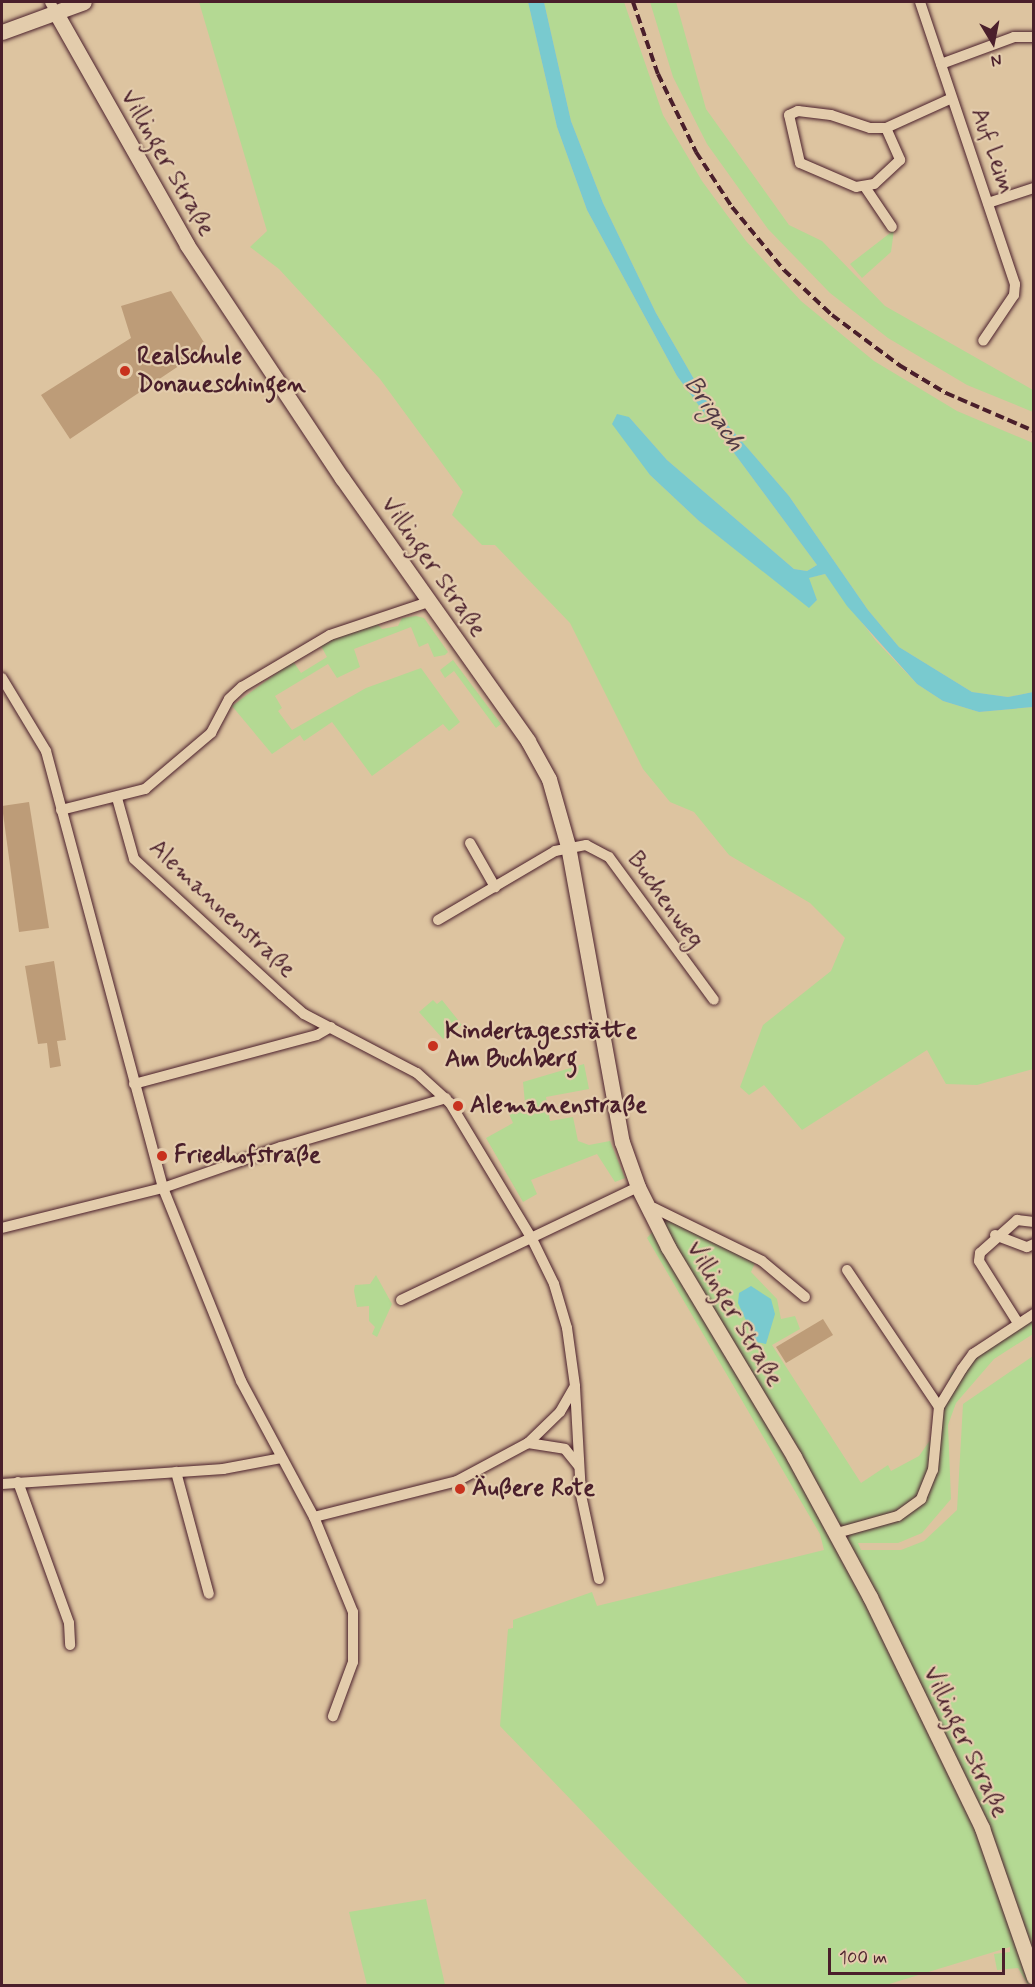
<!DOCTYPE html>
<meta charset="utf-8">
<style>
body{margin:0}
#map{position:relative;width:1035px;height:1987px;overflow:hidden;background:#ddc4a0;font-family:Mynerve,sans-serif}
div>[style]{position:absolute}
.green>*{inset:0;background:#b4d993}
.water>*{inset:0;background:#79cacf}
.building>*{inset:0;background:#bd9c78}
.roads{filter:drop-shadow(0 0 2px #4a1f2b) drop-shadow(0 0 2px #4a1f2b)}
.street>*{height:10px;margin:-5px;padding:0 5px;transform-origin:5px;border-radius:5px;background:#e3ccac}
.secondary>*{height:15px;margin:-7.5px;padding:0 7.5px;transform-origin:7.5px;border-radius:7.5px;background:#e3ccac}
.rail>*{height:4px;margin-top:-2px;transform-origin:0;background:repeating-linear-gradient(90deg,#4a1f2b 0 9px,transparent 0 13.5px)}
.dots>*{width:16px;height:16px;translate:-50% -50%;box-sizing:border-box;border:3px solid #e3ccac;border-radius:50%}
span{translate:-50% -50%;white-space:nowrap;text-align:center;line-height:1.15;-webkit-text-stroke:4.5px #e3ccac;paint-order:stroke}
.street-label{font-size:24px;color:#4a1f2b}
.poi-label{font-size:24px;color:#4a1f2b;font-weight:700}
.left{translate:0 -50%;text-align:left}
.water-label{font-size:26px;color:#513944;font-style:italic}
.frame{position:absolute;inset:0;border:3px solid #4a1f2b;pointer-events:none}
.north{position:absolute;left:963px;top:12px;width:60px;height:60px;-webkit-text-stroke:4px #e3ccac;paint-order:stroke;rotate:170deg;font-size:16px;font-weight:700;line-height:24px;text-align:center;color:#4a1f2b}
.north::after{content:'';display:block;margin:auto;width:21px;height:27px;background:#4a1f2b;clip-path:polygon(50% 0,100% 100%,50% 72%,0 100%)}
.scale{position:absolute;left:828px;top:1948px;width:177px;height:27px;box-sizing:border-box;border:3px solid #4a1f2b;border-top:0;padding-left:8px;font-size:18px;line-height:21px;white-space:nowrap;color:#4a1f2b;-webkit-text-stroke:4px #e3ccac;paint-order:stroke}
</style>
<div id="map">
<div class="green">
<i style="clip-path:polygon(199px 2px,528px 2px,557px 127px,587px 210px,677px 376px,817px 565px,807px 571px,794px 569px,667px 460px,629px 417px,650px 475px,699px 521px,809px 607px,817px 600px,808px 578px,825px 574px,876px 641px,917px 684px,943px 701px,979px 712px,1033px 707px,1033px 1069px,977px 1085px,946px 1084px,927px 1050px,802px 1130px,764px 1085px,749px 1095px,740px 1087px,763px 1025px,831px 971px,845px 938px,810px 903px,729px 855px,694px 812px,670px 802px,643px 769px,570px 623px,495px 545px,482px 545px,452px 515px,463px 492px,380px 379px,279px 269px,250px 247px,267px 231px)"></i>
<i style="clip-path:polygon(544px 2px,624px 2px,663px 115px,702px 181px,746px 241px,801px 301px,874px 361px,957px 411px,1033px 443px,1033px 692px,1008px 697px,972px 692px,899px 647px,868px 610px,789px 496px,706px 400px,656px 313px,603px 203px,571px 121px)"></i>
<i style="clip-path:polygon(650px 2px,676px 2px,706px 109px,789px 225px,822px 241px,885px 306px,1033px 390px,1033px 412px,967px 385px,888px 338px,830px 293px,768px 229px,707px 144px,673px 77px)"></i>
<i style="clip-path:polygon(894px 230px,891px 252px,862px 278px,850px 264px)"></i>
<i style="clip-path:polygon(416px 616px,424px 618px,448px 652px,445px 655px,434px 657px,428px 643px,419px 647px,411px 627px,354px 649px,360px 667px,337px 678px,328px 664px,275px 696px,282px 708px,278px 711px,292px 730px,366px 688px,421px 668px,460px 722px,449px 731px,443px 724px,372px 776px,332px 722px,304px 741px,300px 735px,272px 754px,232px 706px,293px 661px,301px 673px,327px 657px,320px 644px,377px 624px,382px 629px,398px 626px,402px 618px)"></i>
<i style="clip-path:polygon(453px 660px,501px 724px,496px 728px,454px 671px,445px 678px,440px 670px)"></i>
<i style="clip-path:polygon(433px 1000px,437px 1004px,442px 1000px,462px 1025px,443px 1039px,419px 1012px)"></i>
<i style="clip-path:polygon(584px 1064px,589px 1089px,546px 1097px,550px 1121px,573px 1117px,578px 1141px,589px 1145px,610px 1141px,625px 1178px,615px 1182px,597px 1154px,531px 1180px,537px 1194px,523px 1202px,486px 1138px,513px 1123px,509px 1114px,525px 1103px,523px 1082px)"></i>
<i style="clip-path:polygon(666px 1217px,755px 1263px,751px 1272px,777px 1299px,781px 1319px,795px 1316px,800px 1329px,772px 1345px,861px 1483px,888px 1465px,891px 1471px,919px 1456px,933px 1436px,951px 1373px,1033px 1320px,1033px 1334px,994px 1359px,956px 1403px,948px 1425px,951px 1499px,922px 1533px,898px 1543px,858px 1543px,861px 1550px,901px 1550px,924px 1541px,957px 1510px,963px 1404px,1033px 1356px,1033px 1985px,1028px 1985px,1018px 1968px,997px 1970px,994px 1954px,1010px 1952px,1010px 1947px,886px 1985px,749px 1985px,500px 1726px,508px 1629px,513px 1628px,513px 1620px,592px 1592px,597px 1606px,824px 1550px,820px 1534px,647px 1238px)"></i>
<i style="clip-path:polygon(376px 1275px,392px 1304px,377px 1337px,372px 1334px,375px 1327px,369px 1321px,369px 1306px,357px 1307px,354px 1291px,355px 1285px,370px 1284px)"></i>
<i style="clip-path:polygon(426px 1899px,445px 1985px,367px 1985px,349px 1912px)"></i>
</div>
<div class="water">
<i style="clip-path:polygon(528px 2px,544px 2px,571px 121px,603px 203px,656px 313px,706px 400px,789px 496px,868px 610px,899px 647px,972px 692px,1008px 697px,1033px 692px,1033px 707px,979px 712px,943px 701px,917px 684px,847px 606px,825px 574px,809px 578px,817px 600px,809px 608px,699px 521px,650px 475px,612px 424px,617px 414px,629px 417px,667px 460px,794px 569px,807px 571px,817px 565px,677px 376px,587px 210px,557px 127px)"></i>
<i style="clip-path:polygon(751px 1286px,771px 1299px,775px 1314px,766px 1344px,756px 1342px,738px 1303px,739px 1293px)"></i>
</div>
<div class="building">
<i style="clip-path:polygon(171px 291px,207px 347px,70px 439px,41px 395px,131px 338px,121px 306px)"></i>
<i style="clip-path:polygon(29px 802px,49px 928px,19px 932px,2px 806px)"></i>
<i style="clip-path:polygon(54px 961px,66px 1040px,57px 1041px,61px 1066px,50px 1068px,47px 1043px,38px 1044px,25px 966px)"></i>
<i style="clip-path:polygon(823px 1319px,833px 1335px,786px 1363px,776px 1347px)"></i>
</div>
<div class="roads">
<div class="street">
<i style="left:50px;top:2px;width:13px;rotate:61deg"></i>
<i style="left:920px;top:2px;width:298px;rotate:71.4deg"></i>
<i style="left:1015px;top:284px;width:11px;rotate:95deg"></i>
<i style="left:1014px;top:295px;width:55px;rotate:124deg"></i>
<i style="left:941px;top:64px;width:78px;rotate:-20.3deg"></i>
<i style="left:1014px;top:37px;width:20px"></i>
<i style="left:886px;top:128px;width:35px;rotate:66deg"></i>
<i style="left:900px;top:160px;width:35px;rotate:137deg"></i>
<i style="left:874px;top:184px;width:18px;rotate:171deg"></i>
<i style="left:856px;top:187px;width:61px;rotate:-156.8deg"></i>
<i style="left:800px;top:163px;width:49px;rotate:-102.9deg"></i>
<i style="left:789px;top:115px;width:10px;rotate:-24deg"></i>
<i style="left:798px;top:111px;width:33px;rotate:7deg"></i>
<i style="left:831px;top:115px;width:41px;rotate:18.4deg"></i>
<i style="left:870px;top:128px;width:16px"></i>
<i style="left:886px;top:128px;width:72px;rotate:-24.4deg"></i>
<i style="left:865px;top:187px;width:48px;rotate:56deg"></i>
<i style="left:988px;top:203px;width:48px;rotate:-18.1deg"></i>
<i style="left:2px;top:678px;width:85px;rotate:58.9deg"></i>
<i style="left:46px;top:751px;width:452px;rotate:75deg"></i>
<i style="left:163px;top:1188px;width:208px;rotate:68deg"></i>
<i style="left:241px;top:1381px;width:154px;rotate:61.8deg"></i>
<i style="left:314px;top:1517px;width:103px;rotate:67.7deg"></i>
<i style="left:353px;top:1612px;width:50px;rotate:90deg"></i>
<i style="left:353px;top:1662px;width:58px;rotate:110.3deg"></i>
<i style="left:117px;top:798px;width:63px;rotate:74.4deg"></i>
<i style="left:134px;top:859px;width:201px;rotate:42.6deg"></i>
<i style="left:282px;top:995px;width:29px;rotate:41deg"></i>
<i style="left:304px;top:1014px;width:127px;rotate:27.6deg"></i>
<i style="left:417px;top:1073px;width:45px;rotate:42.3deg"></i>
<i style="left:450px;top:1103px;width:159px;rotate:58.9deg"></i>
<i style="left:532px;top:1239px;width:50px;rotate:63.9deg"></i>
<i style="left:554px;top:1284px;width:46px;rotate:73.5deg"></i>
<i style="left:567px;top:1328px;width:59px;rotate:82.1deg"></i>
<i style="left:575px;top:1386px;width:30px;rotate:120deg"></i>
<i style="left:560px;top:1412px;width:45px;rotate:135.9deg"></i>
<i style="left:528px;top:1443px;width:81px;rotate:151.8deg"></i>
<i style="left:457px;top:1481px;width:147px;rotate:165.9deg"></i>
<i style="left:61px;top:810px;width:87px;rotate:-14deg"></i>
<i style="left:145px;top:789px;width:87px;rotate:-40.3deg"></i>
<i style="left:211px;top:733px;width:38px;rotate:-62deg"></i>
<i style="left:229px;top:699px;width:18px;rotate:-43deg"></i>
<i style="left:242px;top:687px;width:102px;rotate:-30.6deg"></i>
<i style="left:330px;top:635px;width:103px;rotate:-18.6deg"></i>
<i style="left:470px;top:843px;width:51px;rotate:60.4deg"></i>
<i style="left:438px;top:920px;width:136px;rotate:-30.5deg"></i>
<i style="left:555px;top:851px;width:32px;rotate:-11deg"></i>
<i style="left:586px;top:845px;width:26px;rotate:28deg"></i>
<i style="left:609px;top:857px;width:177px;rotate:53.7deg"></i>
<i style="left:134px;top:1084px;width:189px;rotate:-15deg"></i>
<i style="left:317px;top:1035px;width:16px;rotate:-30deg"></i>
<i style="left:649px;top:1210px;width:5px;rotate:-22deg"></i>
<i style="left:654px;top:1208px;width:120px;rotate:26.1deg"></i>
<i style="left:762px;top:1261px;width:56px;rotate:39.9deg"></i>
<i style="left:2px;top:1228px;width:166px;rotate:-14deg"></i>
<i style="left:163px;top:1188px;width:125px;rotate:-19.2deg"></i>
<i style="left:281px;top:1147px;width:172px;rotate:-16.5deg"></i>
<i style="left:995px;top:1235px;width:34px;rotate:21deg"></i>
<i style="left:1027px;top:1247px;width:8px;rotate:-23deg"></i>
<i style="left:847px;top:1270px;width:165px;rotate:56.1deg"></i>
<i style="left:401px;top:1300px;width:263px;rotate:-25.5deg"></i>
<i style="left:1018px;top:1323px;width:73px;rotate:-122.2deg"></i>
<i style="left:979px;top:1261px;width:8px;rotate:-83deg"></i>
<i style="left:980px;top:1253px;width:50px;rotate:-41.7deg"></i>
<i style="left:1017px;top:1220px;width:17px;rotate:7deg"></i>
<i style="left:575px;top:1387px;width:108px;rotate:86.8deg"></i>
<i style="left:581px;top:1495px;width:86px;rotate:77.9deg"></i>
<i style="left:528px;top:1443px;width:37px;rotate:9deg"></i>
<i style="left:565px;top:1449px;width:22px;rotate:51deg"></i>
<i style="left:176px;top:1472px;width:126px;rotate:74.9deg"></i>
<i style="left:18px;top:1482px;width:150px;rotate:70.1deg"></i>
<i style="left:69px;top:1623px;width:22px;rotate:87deg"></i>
<i style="left:2px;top:1484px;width:222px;rotate:-3.9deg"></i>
<i style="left:223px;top:1469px;width:59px;rotate:-10.7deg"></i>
<i style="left:837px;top:1533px;width:63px;rotate:-15.6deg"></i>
<i style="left:898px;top:1516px;width:29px;rotate:-36deg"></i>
<i style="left:921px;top:1499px;width:31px;rotate:-68deg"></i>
<i style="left:933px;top:1470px;width:63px;rotate:-84.6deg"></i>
<i style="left:939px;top:1407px;width:44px;rotate:-58.8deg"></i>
<i style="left:962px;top:1369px;width:19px;rotate:-54deg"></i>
<i style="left:973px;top:1354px;width:73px;rotate:-33.3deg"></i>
</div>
<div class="secondary">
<i style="left:56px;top:13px;width:266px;rotate:60.5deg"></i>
<i style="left:187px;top:245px;width:280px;rotate:56.4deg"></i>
<i style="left:342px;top:478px;width:322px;rotate:54.7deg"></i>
<i style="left:528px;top:741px;width:43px;rotate:61.1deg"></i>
<i style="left:549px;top:779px;width:70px;rotate:74.2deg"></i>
<i style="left:568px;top:846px;width:301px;rotate:79.7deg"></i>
<i style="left:622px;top:1142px;width:48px;rotate:70.4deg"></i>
<i style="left:638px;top:1187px;width:67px;rotate:63.4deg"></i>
<i style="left:668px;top:1247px;width:245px;rotate:59deg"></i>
<i style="left:794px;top:1457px;width:159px;rotate:61.5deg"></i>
<i style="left:870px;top:1597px;width:257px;rotate:64.1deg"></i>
<i style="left:982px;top:1828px;width:158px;rotate:70.8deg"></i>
<i style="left:2px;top:32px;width:87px;rotate:-20.1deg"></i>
</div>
</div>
<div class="rail">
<i style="left:633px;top:2px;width:76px;rotate:70.9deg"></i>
<i style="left:658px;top:74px;width:87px;rotate:64deg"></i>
<i style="left:696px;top:152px;width:66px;rotate:56.8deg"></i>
<i style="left:732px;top:207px;width:82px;rotate:50.5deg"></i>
<i style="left:784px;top:270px;width:66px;rotate:43.2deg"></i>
<i style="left:832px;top:315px;width:84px;rotate:36.7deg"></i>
<i style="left:899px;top:365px;width:55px;rotate:30.8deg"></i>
<i style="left:946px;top:393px;width:96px;rotate:23.4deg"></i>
</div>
<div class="dots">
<i style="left:125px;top:371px;background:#c8321e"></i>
<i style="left:433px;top:1046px;background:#c8321e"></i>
<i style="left:458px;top:1106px;background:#c8321e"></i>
<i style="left:162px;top:1156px;background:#c8321e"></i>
<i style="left:460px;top:1489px;background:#c8321e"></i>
</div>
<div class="street-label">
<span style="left:992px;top:151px;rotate:71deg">Auf Leim</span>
<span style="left:167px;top:163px;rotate:60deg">Villinger Straße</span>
<span style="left:433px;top:567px;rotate:55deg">Villinger Straße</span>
<span style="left:665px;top:900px;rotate:54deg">Buchenweg</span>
<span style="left:222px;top:909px;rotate:43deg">Alemannenstraße</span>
<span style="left:734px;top:1314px;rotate:59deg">Villinger Straße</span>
<span style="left:965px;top:1742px;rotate:64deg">Villinger Straße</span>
</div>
<div class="poi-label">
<span class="left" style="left:137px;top:371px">Realschule<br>Donaueschingen</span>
<span class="left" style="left:445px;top:1046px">Kindertagesstätte<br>Am Buchberg</span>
<span class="left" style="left:470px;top:1106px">Alemanenstraße</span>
<span class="left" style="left:174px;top:1156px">Friedhofstraße</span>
<span class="left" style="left:472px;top:1489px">Äußere Rote</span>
</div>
<div class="water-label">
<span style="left:713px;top:414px;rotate:55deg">Brigach</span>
</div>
<div class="frame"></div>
<div class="north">N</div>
<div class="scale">100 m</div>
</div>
